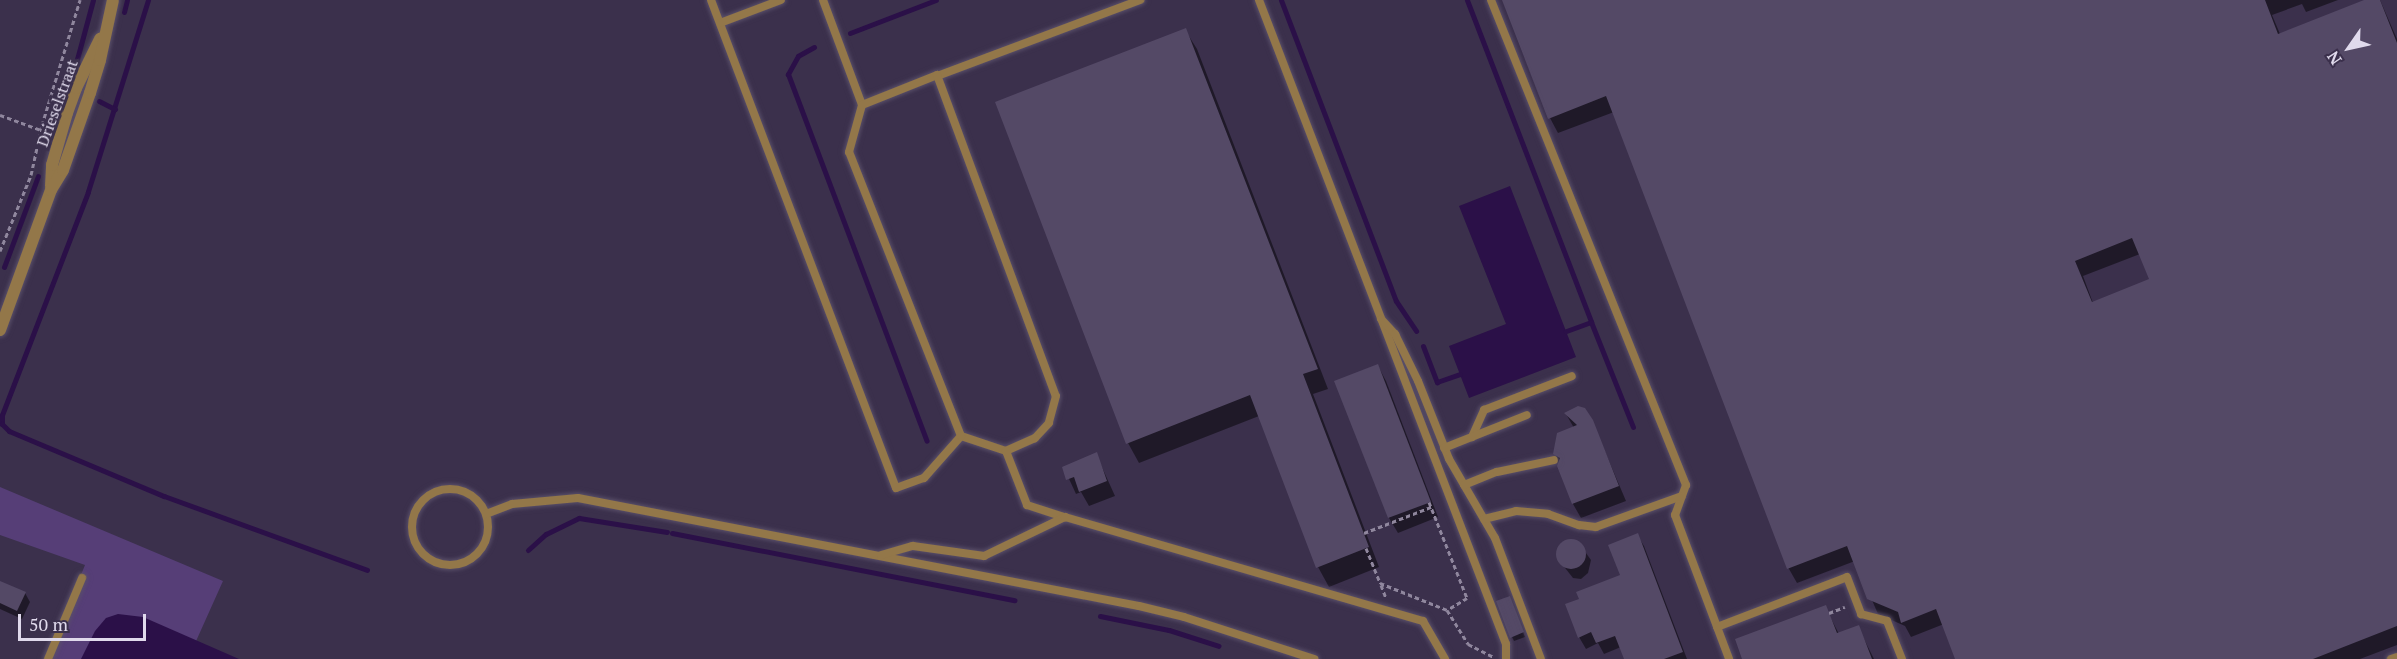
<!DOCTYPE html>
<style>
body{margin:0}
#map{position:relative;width:2397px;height:659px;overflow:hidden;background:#3b304c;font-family:"PT Serif",serif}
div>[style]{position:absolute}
.green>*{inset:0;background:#563e77}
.water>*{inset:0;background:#2b1048}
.shadow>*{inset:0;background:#0007}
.stream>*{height:5px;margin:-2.5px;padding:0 2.5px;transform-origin:2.5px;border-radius:2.5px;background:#2b1048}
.building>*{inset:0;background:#544966}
.round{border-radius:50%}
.path>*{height:3px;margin-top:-1.5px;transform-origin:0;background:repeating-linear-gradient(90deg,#90879e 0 4.5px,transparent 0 7.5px)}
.roads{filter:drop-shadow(0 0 2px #594f69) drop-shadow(0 0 2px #594f69)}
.service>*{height:8px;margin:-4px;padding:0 4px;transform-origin:4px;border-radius:4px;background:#937749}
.service>.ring{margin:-4px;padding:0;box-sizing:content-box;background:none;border:8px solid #937749;border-radius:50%}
.tertiary>*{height:12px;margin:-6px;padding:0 6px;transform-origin:6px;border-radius:6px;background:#937749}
span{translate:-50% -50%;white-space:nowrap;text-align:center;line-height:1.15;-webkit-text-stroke:6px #3b304c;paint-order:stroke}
.street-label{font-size:16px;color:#e0daec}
.north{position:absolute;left:2319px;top:18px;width:60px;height:60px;-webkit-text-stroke:4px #3b304c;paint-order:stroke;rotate:236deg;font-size:16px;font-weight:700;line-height:24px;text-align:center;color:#e0daec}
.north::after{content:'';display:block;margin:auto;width:21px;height:27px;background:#e0daec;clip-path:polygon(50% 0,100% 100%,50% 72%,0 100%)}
.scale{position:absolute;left:18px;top:614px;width:128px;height:27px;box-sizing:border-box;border:3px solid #e0daec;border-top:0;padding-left:8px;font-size:18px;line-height:21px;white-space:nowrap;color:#e0daec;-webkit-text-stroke:4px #3b304c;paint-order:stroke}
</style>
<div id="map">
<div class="green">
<i style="clip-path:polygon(0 487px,223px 581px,188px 659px,47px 659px,85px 565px,0 535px)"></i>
</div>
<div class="water">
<i style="clip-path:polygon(1510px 186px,1576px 357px,1469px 398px,1449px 346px,1506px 324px,1459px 206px)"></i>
<i style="clip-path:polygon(118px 614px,143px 617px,239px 659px,81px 659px,95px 631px,106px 618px)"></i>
</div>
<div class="shadow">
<i style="clip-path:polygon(evenodd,1504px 0,2338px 0,2306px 12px,2302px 4px,2272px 15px,2280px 34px,2368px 0,2380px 0,2397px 39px,2397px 645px,2360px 659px,1957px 659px,1944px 624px,1911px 637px,1905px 626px,1878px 614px,1855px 561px,1797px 583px,1789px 569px,1614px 112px,1558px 133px,1550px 118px,1504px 0,2140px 254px,2151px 280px,2093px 303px,2083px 276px,2140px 254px)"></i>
<i style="clip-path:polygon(1185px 30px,1197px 49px,1328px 389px,1313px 394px,1379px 567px,1329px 587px,1318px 567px,1259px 416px,1139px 463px,1128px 443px)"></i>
<i style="clip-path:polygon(1378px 366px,1386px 381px,1438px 517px,1398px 533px,1389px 518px,1336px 382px)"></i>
<i style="clip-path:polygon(1566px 414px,1592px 421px,1626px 501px,1581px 518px,1573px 504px,1555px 453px,1574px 428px)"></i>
<i style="clip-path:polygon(1096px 454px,1115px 496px,1089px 506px,1081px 492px,1076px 494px,1064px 468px)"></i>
<i style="clip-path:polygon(1637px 535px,1644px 546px,1687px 659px,1625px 659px,1621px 647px,1604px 654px,1598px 643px,1586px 649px,1579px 637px,1581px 600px,1622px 575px)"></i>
<i style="clip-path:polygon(1567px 541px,1578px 542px,1591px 560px,1588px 573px,1581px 579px,1573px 578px,1558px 559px,1559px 547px)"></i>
<i style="clip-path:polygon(0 582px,25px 593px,30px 602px,22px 619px,0 609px)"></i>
<i style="clip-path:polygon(1512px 602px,1525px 637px,1514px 641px,1512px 637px)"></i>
<i style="clip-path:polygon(1825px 607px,1839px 634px,1858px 627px,1874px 659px,1744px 659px)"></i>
</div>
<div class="stream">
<i style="left:148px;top:0;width:201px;rotate:107.4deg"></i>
<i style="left:88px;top:192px;width:239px;rotate:111.1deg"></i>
<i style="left:2px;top:415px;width:9px;rotate:90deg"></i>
<i style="left:2px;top:424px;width:10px;rotate:45deg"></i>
<i style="left:9px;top:431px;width:168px;rotate:22.8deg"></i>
<i style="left:164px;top:496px;width:216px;rotate:20deg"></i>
<i style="left:1281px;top:0;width:322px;rotate:69.1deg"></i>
<i style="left:1396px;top:301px;width:36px;rotate:56deg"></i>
<i style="left:1467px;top:0;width:345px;rotate:68.9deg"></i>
<i style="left:1591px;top:322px;width:27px;rotate:160deg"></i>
<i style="left:124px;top:12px;width:12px;rotate:-76deg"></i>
<i style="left:850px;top:33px;width:92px;rotate:-21deg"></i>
<i style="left:814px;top:47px;width:18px;rotate:151deg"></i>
<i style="left:798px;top:56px;width:21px;rotate:119deg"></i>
<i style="left:788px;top:74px;width:392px;rotate:69.3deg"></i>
<i style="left:76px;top:63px;width:65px;rotate:-74.9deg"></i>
<i style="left:99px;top:101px;width:18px;rotate:27deg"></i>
<i style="left:4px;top:267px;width:97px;rotate:-69.5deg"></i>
<i style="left:1591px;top:322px;width:113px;rotate:68.2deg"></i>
<i style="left:1423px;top:346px;width:39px;rotate:69deg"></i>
<i style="left:1437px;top:382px;width:24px;rotate:-19deg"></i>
<i style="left:672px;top:533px;width:349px;rotate:11.1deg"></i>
<i style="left:528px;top:550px;width:24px;rotate:-42deg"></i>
<i style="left:546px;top:534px;width:37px;rotate:-26deg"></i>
<i style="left:579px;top:518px;width:89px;rotate:9deg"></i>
<i style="left:1100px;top:616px;width:70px;rotate:11.5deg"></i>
<i style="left:1169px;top:630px;width:52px;rotate:17.7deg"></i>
</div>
<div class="building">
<i style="clip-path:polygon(evenodd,1502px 0,2265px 0,2278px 34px,2364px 0,2380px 0,2397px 43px,2397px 626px,2313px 659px,1955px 659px,1936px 609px,1901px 623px,1898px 612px,1867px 599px,1847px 546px,1787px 569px,1606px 96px,1548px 119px,1502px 0,2132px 238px,2149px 279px,2092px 302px,2075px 261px,2132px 238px)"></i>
<i style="clip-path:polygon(1186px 28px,1318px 369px,1303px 374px,1369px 547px,1316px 568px,1250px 395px,1126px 444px,995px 102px)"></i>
<i style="clip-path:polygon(1378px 364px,1431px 502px,1388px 518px,1334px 381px)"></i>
<i style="clip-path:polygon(1578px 406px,1585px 408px,1593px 420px,1619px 486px,1572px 504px,1557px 466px,1560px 458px,1553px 454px,1557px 433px,1577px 425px,1564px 413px)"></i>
<i style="clip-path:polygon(1097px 452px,1107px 481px,1079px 492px,1074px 477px,1066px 480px,1062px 467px)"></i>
<i style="clip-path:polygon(1638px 533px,1683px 652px,1664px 659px,1624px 659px,1615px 636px,1596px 643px,1591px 632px,1578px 638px,1565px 604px,1579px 599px,1576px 592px,1620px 575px,1608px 545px)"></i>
<i class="round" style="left:1556px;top:539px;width:30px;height:30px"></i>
<i style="clip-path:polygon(0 581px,26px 592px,17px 611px,0 603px)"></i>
<i style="clip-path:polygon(1510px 596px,1524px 632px,1510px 638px,1496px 601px)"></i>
<i style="clip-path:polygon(1826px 605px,1837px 633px,1859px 625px,1872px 659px,1742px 659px,1735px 639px)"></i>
</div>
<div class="path">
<i style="left:0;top:115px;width:44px;rotate:20.1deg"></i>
<i style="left:0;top:251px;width:82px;rotate:-67.8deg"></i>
<i style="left:31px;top:175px;width:51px;rotate:-77.6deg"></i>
<i style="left:42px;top:125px;width:131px;rotate:-73.1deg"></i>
<i style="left:1429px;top:502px;width:103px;rotate:68.4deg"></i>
<i style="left:1467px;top:598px;width:23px;rotate:149deg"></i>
<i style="left:1364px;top:533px;width:72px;rotate:-21.2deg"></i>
<i style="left:1366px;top:548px;width:38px;rotate:68deg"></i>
<i style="left:1380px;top:583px;width:72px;rotate:21.9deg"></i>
<i style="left:1447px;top:610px;width:40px;rotate:58deg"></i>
<i style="left:1468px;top:644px;width:29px;rotate:27deg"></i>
<i style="left:1381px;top:585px;width:14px;rotate:69deg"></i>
<i style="left:1829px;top:613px;width:17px;rotate:-21deg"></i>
</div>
<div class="roads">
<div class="service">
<i style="left:711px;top:0;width:522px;rotate:69.24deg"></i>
<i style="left:896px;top:488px;width:30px;rotate:-20deg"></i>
<i style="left:924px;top:478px;width:56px;rotate:-48.6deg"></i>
<i style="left:823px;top:0;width:112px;rotate:69.6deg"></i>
<i style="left:1259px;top:0;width:690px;rotate:69.02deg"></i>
<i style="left:1506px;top:644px;width:15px;rotate:90deg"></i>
<i style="left:1491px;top:0;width:523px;rotate:68.1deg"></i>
<i style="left:1686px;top:485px;width:32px;rotate:110deg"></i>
<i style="left:1675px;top:515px;width:154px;rotate:69.4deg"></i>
<i style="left:720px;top:23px;width:65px;rotate:-20.7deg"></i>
<i style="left:937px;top:76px;width:217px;rotate:-20.5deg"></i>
<i style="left:1381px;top:319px;width:21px;rotate:47deg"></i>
<i style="left:1395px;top:334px;width:52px;rotate:63.9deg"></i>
<i style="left:1418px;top:381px;width:84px;rotate:68.3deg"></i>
<i style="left:1449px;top:459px;width:91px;rotate:59.8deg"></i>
<i style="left:1495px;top:538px;width:129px;rotate:69.2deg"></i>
<i style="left:1472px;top:437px;width:30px;rotate:-66deg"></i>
<i style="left:1484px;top:410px;width:94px;rotate:-21.1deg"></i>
<i style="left:1444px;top:448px;width:89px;rotate:-21.7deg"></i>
<i style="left:1006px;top:451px;width:47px;rotate:-161.6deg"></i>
<i style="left:961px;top:436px;width:305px;rotate:-111.5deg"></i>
<i style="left:849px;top:152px;width:49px;rotate:-74.5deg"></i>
<i style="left:862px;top:105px;width:81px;rotate:-21.8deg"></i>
<i style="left:937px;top:75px;width:342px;rotate:69.7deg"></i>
<i style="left:1056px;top:396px;width:28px;rotate:105deg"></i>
<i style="left:1049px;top:423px;width:21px;rotate:133deg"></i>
<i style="left:1035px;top:438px;width:32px;rotate:156deg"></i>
<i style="left:1006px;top:451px;width:58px;rotate:68.7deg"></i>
<i style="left:1027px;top:505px;width:40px;rotate:18deg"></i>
<i style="left:1464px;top:485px;width:35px;rotate:-22deg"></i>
<i style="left:1497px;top:472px;width:58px;rotate:-11.9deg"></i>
<i class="ring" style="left:412px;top:489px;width:68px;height:68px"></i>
<i style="left:486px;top:514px;width:28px;rotate:-21deg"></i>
<i style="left:512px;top:504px;width:66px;rotate:-5.2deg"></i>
<i style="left:578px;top:498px;width:571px;rotate:10.9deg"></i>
<i style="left:1139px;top:606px;width:46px;rotate:13.7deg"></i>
<i style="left:1184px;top:617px;width:137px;rotate:17.9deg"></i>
<i style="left:1484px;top:519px;width:33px;rotate:-14deg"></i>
<i style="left:1516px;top:511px;width:32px;rotate:5deg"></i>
<i style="left:1548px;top:514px;width:33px;rotate:20deg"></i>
<i style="left:1579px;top:525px;width:17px;rotate:7deg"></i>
<i style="left:1596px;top:527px;width:91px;rotate:-19.8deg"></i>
<i style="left:881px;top:555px;width:33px;rotate:-16deg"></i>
<i style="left:913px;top:546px;width:72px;rotate:8deg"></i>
<i style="left:984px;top:556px;width:90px;rotate:-25.7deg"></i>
<i style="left:1065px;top:517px;width:373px;rotate:16.2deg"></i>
<i style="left:1423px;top:621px;width:44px;rotate:59.9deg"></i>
<i style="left:1717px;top:627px;width:139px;rotate:-21deg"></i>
<i style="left:1847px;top:577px;width:40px;rotate:69deg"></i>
<i style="left:1861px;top:614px;width:27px;rotate:15deg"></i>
<i style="left:1887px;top:621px;width:41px;rotate:68.5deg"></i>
<i style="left:48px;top:659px;width:88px;rotate:-67.2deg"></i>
<i style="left:2391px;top:659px;width:6px;rotate:-18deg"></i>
</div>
<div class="tertiary">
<i style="left:51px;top:186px;width:21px;rotate:-87deg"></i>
<i style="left:52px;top:165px;width:54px;rotate:-73.9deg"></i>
<i style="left:67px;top:113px;width:27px;rotate:-70deg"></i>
<i style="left:76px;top:88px;width:55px;rotate:-63.9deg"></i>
<i style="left:0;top:330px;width:149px;rotate:-70deg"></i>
<i style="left:51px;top:190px;width:23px;rotate:-59deg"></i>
<i style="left:63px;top:170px;width:82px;rotate:-70.7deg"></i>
<i style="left:90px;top:93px;width:34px;rotate:-73deg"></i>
<i style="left:100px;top:60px;width:61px;rotate:-77.8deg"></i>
</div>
</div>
<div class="street-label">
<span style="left:57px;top:103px;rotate:-70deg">Drieselstraat</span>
</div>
<div class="north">N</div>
<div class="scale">50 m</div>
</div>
